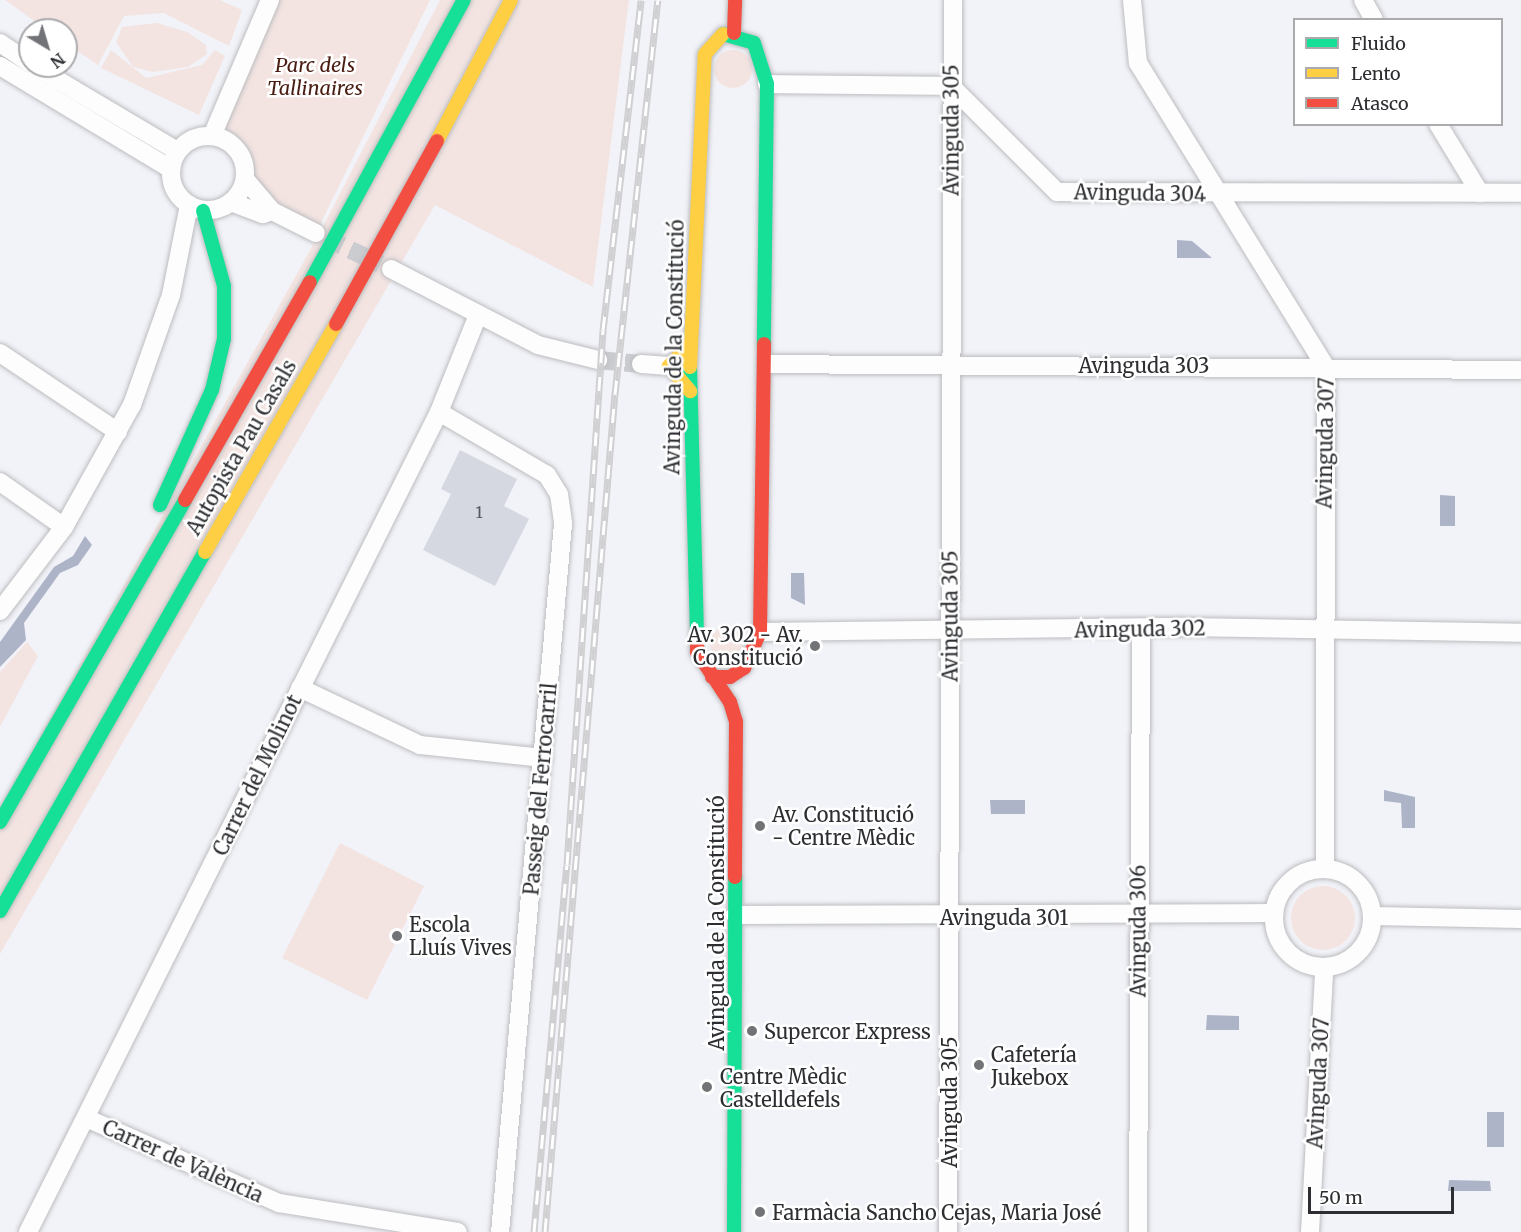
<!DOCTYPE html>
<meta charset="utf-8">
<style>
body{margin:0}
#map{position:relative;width:1521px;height:1232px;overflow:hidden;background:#f2f3f8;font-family:Merriweather,serif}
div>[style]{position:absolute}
.green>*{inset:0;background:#f3e4e1}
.round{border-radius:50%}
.water>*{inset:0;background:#adb4c8}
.building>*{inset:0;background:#d5d8e0}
.street-tunnel>*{height:18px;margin-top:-9px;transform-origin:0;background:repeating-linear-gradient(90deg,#caccd0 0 18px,transparent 0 27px)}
.roads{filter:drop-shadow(0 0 2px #bcbdc0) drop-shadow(0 0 2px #bcbdc0)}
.street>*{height:18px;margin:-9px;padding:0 9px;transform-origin:9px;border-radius:9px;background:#fdfdfe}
.street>.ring{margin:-9px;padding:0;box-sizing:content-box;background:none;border:18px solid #fdfdfe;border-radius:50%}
.fast>*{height:14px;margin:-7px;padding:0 7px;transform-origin:7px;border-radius:7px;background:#16e098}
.slow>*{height:14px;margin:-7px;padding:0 7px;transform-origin:7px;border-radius:7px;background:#ffcf43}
.jam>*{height:14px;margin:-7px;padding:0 7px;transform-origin:7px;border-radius:7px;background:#f24e42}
.rail>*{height:7px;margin-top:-3.5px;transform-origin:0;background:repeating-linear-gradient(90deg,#fff 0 14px,#d0d0d2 0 28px);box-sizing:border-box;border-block:2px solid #d0d0d2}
.dots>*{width:16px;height:16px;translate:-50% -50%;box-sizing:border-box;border:3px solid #fff;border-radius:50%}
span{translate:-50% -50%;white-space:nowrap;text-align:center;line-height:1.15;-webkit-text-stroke:5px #fff;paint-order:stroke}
.number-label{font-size:16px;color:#56585d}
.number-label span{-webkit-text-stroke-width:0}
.park-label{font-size:20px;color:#491d12;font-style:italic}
.street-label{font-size:20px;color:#2c2e31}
.poi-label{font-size:20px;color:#2c2e31}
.right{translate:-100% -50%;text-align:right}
.left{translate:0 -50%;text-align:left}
.legend{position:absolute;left:1293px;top:18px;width:210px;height:108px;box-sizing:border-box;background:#fff;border:2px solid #ababad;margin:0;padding:8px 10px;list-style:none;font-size:18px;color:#2c2e31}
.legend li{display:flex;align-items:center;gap:12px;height:30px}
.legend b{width:30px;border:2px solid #ababad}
.north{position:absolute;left:18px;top:18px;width:60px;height:60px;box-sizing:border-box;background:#fff;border:2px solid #ababad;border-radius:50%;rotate:142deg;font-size:16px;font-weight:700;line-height:24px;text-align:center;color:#2c2e31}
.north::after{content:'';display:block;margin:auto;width:21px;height:27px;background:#717377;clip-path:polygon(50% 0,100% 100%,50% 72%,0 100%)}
.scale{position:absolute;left:1308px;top:1187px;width:146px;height:27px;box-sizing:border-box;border:3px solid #2c2e31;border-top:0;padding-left:8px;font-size:18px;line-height:21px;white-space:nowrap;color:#2c2e31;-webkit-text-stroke:4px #fff;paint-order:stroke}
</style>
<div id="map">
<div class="green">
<i style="clip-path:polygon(5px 0,220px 0,242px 10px,229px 46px,164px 13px,124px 16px,98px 65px,66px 43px,66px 30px,47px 30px)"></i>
<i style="clip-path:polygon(270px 0,430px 0,316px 233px,253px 197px,238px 152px,221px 138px,224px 110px)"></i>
<i style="clip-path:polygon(440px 0,629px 0,593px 287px,435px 205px,0 954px,0 808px,319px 234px)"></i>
<i style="clip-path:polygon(157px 23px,187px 32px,206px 45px,207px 54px,188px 67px,153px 72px,133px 67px,116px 42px,122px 27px)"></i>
<i class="round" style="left:714px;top:50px;width:38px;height:38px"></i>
<i style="clip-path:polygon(111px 50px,146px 78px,202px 65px,215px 50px,225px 56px,199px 115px,101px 68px)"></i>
<i class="round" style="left:710px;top:627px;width:34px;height:34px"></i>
<i style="clip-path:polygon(27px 642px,38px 656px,0 727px,0 672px)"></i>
<i style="clip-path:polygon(340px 843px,424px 886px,367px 1000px,282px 958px)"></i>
<i class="round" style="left:1291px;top:886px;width:64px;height:64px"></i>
</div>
<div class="water">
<i style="clip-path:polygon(1177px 240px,1192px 241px,1212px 258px,1177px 258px)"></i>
<i style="clip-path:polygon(1440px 495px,1455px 496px,1455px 526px,1440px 526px)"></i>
<i style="clip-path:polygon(85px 536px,92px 545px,78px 565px,60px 573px,24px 623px,26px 640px,0 667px,0 642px,54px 567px,73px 556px)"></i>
<i style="clip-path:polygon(791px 573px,804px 573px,805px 605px,791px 598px)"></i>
<i style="clip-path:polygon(1384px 790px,1415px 797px,1415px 828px,1402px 828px,1401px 803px,1384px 801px)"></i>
<i style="clip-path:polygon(990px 800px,1025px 800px,1025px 814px,991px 814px)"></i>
<i style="clip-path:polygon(1207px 1015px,1239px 1016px,1239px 1030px,1206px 1030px)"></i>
<i style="clip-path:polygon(1487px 1112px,1504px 1112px,1504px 1147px,1487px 1147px)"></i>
<i style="clip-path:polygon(1449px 1180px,1490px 1181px,1491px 1191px,1448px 1191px)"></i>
</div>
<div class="building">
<i style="clip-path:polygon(460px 450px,517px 479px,504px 506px,529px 519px,495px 586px,423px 550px,451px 494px,441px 489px)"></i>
</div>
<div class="street-tunnel">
<i style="left:326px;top:238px;width:60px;rotate:25.7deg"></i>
<i style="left:598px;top:360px;width:43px;rotate:5.3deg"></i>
</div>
<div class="roads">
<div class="street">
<i style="left:1132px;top:0;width:63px;rotate:84.6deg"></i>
<i style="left:1138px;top:63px;width:357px;rotate:58.3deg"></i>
<i style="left:1326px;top:367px;width:501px;rotate:90.11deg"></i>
<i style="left:1363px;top:0;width:23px;rotate:61deg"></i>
<i style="left:0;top:43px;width:36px;rotate:34deg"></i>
<i style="left:0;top:66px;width:200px;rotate:31.1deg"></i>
<i style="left:34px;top:66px;width:166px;rotate:30.7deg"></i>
<i style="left:767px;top:84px;width:184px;rotate:0.6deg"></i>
<i style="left:951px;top:86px;width:150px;rotate:45deg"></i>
<i style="left:1057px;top:192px;width:464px;rotate:0.1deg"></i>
<i style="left:1438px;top:124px;width:81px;rotate:58.7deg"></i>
<i class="ring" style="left:171px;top:136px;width:56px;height:56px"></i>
<i style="left:212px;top:136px;width:148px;rotate:-66.9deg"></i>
<i style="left:245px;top:179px;width:42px;rotate:49.8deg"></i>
<i style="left:272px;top:211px;width:49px;rotate:26.6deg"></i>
<i style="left:231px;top:202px;width:34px;rotate:21deg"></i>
<i style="left:263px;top:214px;width:9px;rotate:-18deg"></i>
<i style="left:391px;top:269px;width:165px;rotate:27.3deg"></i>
<i style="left:538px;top:345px;width:62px;rotate:14deg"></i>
<i style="left:0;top:353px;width:142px;rotate:33.8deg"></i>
<i style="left:641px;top:364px;width:28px;rotate:4deg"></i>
<i style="left:766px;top:364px;width:755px;rotate:0.46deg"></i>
<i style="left:439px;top:412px;width:125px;rotate:30.3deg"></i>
<i style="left:547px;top:475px;width:22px;rotate:58deg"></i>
<i style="left:559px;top:494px;width:30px;rotate:82deg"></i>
<i style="left:563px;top:524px;width:711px;rotate:95.08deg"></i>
<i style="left:0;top:482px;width:78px;rotate:35.1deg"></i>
<i style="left:0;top:611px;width:106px;rotate:-52.7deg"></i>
<i style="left:64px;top:527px;width:140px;rotate:-60.9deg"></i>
<i style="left:132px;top:405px;width:117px;rotate:-70.5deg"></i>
<i style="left:171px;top:295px;width:92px;rotate:-78.7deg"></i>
<i style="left:760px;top:632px;width:425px;rotate:-0.7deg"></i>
<i style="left:1185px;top:627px;width:336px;rotate:1deg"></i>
<i style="left:300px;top:688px;width:133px;rotate:25.4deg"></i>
<i style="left:420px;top:745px;width:124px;rotate:6deg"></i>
<i class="ring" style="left:1274px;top:869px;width:80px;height:80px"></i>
<i style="left:735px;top:915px;width:539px;rotate:-0.21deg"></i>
<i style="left:1374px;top:916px;width:147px;rotate:1.2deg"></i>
<i style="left:86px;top:1118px;width:211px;rotate:23.8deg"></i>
<i style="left:279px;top:1203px;width:181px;rotate:9.2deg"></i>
<i style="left:28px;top:1232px;width:917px;rotate:-63.38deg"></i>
<i style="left:439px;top:412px;width:105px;rotate:-68.1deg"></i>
<i style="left:948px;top:1232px;width:1232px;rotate:-89.77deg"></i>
<i style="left:1138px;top:1232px;width:603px;rotate:-89.71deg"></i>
<i style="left:1310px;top:1232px;width:262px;rotate:-86.9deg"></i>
</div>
<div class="fast">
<i style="left:723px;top:34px;width:32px;rotate:16deg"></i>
<i style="left:754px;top:43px;width:43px;rotate:72.4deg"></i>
<i style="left:767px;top:84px;width:260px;rotate:90.7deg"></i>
<i style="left:310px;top:282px;width:321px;rotate:-61.4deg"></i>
<i style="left:690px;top:367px;width:271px;rotate:88.5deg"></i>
<i style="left:160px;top:505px;width:126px;rotate:-65.7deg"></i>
<i style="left:212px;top:390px;width:52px;rotate:-76.8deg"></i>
<i style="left:224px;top:339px;width:53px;rotate:-90deg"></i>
<i style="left:224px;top:286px;width:78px;rotate:-105.6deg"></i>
<i style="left:0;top:822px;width:371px;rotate:-60.1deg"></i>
<i style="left:0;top:911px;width:413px;rotate:-60.3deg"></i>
<i style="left:734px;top:1232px;width:355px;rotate:-89.8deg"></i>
</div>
<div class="slow">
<i style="left:437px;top:141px;width:159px;rotate:-62.3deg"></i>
<i style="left:690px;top:345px;width:30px;rotate:135deg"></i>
<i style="left:669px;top:366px;width:33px;rotate:50deg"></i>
<i style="left:690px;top:367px;width:313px;rotate:-87.3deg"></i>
<i style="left:705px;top:54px;width:27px;rotate:-48deg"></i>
<i style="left:205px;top:552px;width:263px;rotate:-60.1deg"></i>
</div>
<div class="jam">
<i style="left:734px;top:33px;width:33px;rotate:-88deg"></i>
<i style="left:336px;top:324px;width:209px;rotate:-61.1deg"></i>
<i style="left:185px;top:500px;width:251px;rotate:-60.2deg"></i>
<i style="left:697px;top:638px;width:14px;rotate:90deg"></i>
<i style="left:697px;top:652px;width:60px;rotate:56.6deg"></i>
<i style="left:730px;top:702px;width:21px;rotate:73deg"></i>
<i style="left:736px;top:722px;width:155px;rotate:90.4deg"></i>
<i style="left:712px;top:677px;width:18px"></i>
<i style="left:730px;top:677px;width:17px;rotate:-33deg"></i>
<i style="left:744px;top:668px;width:39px;rotate:-66deg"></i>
<i style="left:760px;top:632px;width:288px;rotate:-89.2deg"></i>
</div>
</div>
<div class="rail">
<i style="left:534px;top:1232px;width:368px;rotate:-84.9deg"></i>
<i style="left:567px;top:865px;width:536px;rotate:-86.15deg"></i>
<i style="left:603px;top:330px;width:332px;rotate:-83.4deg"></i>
<i style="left:545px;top:1232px;width:841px;rotate:-85.23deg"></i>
<i style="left:615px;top:394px;width:396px;rotate:-83.8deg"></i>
</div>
<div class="dots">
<i style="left:815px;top:646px;background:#717377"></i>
<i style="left:760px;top:826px;background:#717377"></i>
<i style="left:397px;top:936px;background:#717377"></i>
<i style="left:752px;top:1031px;background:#717377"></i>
<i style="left:979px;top:1065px;background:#717377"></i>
<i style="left:707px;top:1087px;background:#717377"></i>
<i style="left:760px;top:1212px;background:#717377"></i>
</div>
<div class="number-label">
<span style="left:479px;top:512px">1</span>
</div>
<div class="park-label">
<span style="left:315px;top:76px">Parc dels<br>Tallinaires</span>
</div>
<div class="street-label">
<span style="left:951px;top:130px;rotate:-90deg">Avinguda 305</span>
<span style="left:1140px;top:193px;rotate:1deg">Avinguda 304</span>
<span style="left:674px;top:347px;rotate:-89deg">Avinguda de la Constitució</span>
<span style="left:1144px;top:365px">Avinguda 303</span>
<span style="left:1325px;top:443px;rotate:-89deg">Avinguda 307</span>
<span style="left:241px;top:447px;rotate:-60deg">Autopista Pau Casals</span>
<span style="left:950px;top:616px;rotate:-90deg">Avinguda 305</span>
<span style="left:1140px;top:629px;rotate:-1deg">Avinguda 302</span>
<span style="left:257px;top:775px;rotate:-64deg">Carrer del Molinot</span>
<span style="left:540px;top:789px;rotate:-85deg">Passeig del Ferrocarril</span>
<span style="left:1004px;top:917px">Avinguda 301</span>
<span style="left:716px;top:923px;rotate:-90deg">Avinguda de la Constitució</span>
<span style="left:1138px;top:931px;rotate:-90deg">Avinguda 306</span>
<span style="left:1318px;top:1083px;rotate:-87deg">Avinguda 307</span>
<span style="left:949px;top:1102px;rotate:-90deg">Avinguda 305</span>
<span style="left:183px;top:1161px;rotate:24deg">Carrer de València</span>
</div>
<div class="poi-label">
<span class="right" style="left:803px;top:646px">Av. 302 - Av.<br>Constitució</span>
<span class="left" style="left:772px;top:826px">Av. Constitució<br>- Centre Mèdic</span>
<span class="left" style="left:409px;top:936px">Escola<br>Lluís Vives</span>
<span class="left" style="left:764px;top:1031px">Supercor Express</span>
<span class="left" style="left:991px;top:1066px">Cafetería<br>Jukebox</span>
<span class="left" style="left:720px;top:1088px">Centre Mèdic<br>Castelldefels</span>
<span class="left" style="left:772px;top:1212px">Farmàcia Sancho Cejas, Maria José</span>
</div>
<ul class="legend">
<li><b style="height:8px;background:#16e098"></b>Fluido</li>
<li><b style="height:8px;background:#ffcf43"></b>Lento</li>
<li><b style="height:8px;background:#f24e42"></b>Atasco</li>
</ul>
<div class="north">N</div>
<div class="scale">50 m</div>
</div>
